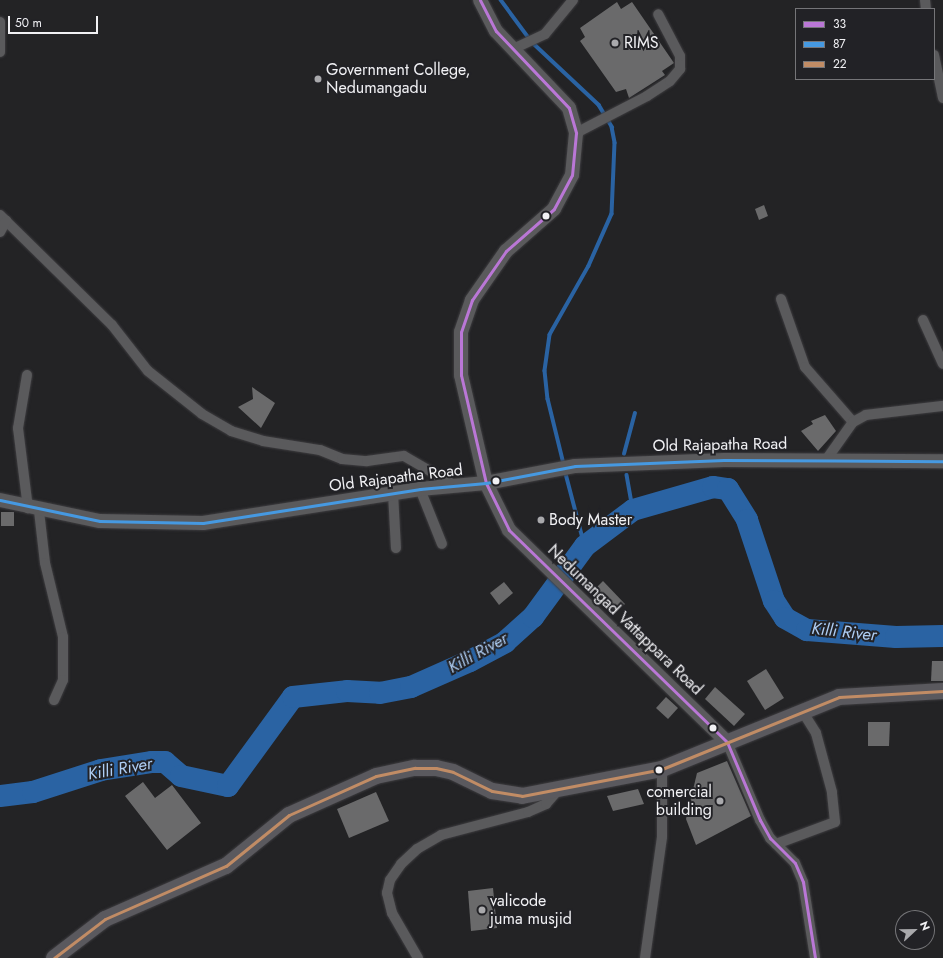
<!DOCTYPE html>
<style>
body{margin:0}
#map{position:relative;width:943px;height:958px;overflow:hidden;background:#232325;font-family:Jost,sans-serif}
div>[style]{position:absolute}
.stream>*{height:3.5px;margin:-1.75px;padding:0 1.75px;transform-origin:1.75px;border-radius:1.75px;background:#2a63a3}
.river>*{height:22px;margin:-11px;padding:0 11px;transform-origin:11px;border-radius:11px;background:#2a63a3}
.building>*{inset:0;background:#6a6a6b}
.roads{filter:drop-shadow(0 0 1px #3e3d40) drop-shadow(0 0 1px #3e3d40)}
.street>*{height:10px;margin:-5px;padding:0 5px;transform-origin:5px;border-radius:5px;background:#5a5a5c}
.secondary>*{height:14px;margin:-7px;padding:0 7px;transform-origin:7px;border-radius:7px;background:#5a5a5c}
.primary>*{height:16px;margin:-8px;padding:0 8px;transform-origin:8px;border-radius:8px;background:#5a595e}
.bus-1>*{height:3px;margin:-1.5px;padding:0 1.5px;transform-origin:1.5px;border-radius:1.5px;background:#ba77d6}
.bus-2>*{height:3px;margin:-1.5px;padding:0 1.5px;transform-origin:1.5px;border-radius:1.5px;background:#4699e1}
.bus-3>*{height:3px;margin:-1.5px;padding:0 1.5px;transform-origin:1.5px;border-radius:1.5px;background:#c18c65}
.dots>*{width:11px;height:11px;translate:-50% -50%;box-sizing:border-box;border:2px solid #222226;border-radius:50%}
span{translate:-50% -50%;white-space:nowrap;text-align:center;line-height:1.15;-webkit-text-stroke:4px #222226;paint-order:stroke}
.poi-label{font-size:16px;color:#f1f1f4}
.left{translate:0 -50%;text-align:left}
.right{translate:-100% -50%;text-align:right}
.street-label{font-size:16px;color:#f1f1f4}
.water-label{font-size:17px;color:#aecdf3;font-style:italic}
.legend{position:absolute;left:795px;top:8px;width:140px;height:72px;box-sizing:border-box;background:#222226;border:1px solid #757578;margin:0;padding:5px 7px;list-style:none;font-size:12px;color:#f1f1f4}
.legend li{display:flex;align-items:center;gap:8px;height:20px}
.legend b{width:20px;border:1px solid #757578}
.north{position:absolute;left:895px;top:910px;width:40px;height:40px;box-sizing:border-box;background:#222226;border:1px solid #757578;border-radius:50%;rotate:68deg;font-size:11px;font-weight:700;line-height:16px;text-align:center;color:#f1f1f4}
.north::after{content:'';display:block;margin:auto;width:14px;height:18px;background:#a9a9ac;clip-path:polygon(50% 0,100% 100%,50% 72%,0 100%)}
.scale{position:absolute;left:8px;top:16px;width:90px;height:18px;box-sizing:border-box;border:2px solid #f1f1f4;border-top:0;padding-left:5px;font-size:12px;line-height:14px;white-space:nowrap;color:#f1f1f4;-webkit-text-stroke:3px #222226;paint-order:stroke}
</style>
<div id="map">
<div class="stream">
<i style="left:501px;top:0;width:52px;rotate:53.6deg"></i>
<i style="left:532px;top:42px;width:92px;rotate:43.2deg"></i>
<i style="left:599px;top:105px;width:26px;rotate:59deg"></i>
<i style="left:612px;top:127px;width:16px;rotate:79deg"></i>
<i style="left:615px;top:143px;width:71px;rotate:92.4deg"></i>
<i style="left:612px;top:214px;width:57px;rotate:113.9deg"></i>
<i style="left:589px;top:266px;width:79px;rotate:119.5deg"></i>
<i style="left:550px;top:335px;width:36px;rotate:98deg"></i>
<i style="left:545px;top:371px;width:28px;rotate:84deg"></i>
<i style="left:548px;top:399px;width:67px;rotate:76.2deg"></i>
<i style="left:624px;top:454px;width:42px;rotate:-75deg"></i>
<i style="left:565px;top:470px;width:79px;rotate:75.3deg"></i>
<i style="left:627px;top:475px;width:36px;rotate:80deg"></i>
</div>
<div class="river">
<i style="left:0;top:796px;width:33px;rotate:-7deg"></i>
<i style="left:33px;top:792px;width:71px;rotate:-17.9deg"></i>
<i style="left:101px;top:770px;width:52px;rotate:-8.9deg"></i>
<i style="left:152px;top:762px;width:13px"></i>
<i style="left:165px;top:762px;width:21px;rotate:41deg"></i>
<i style="left:181px;top:776px;width:48px;rotate:12deg"></i>
<i style="left:228px;top:786px;width:110px;rotate:-53.9deg"></i>
<i style="left:293px;top:697px;width:54px;rotate:-6.3deg"></i>
<i style="left:347px;top:691px;width:33px;rotate:3deg"></i>
<i style="left:380px;top:693px;width:32px;rotate:-11deg"></i>
<i style="left:411px;top:687px;width:64px;rotate:-23.8deg"></i>
<i style="left:470px;top:661px;width:40px;rotate:-28deg"></i>
<i style="left:505px;top:642px;width:38px;rotate:-42deg"></i>
<i style="left:533px;top:617px;width:88px;rotate:-53.8deg"></i>
<i style="left:585px;top:546px;width:60px;rotate:-36.9deg"></i>
<i style="left:633px;top:510px;width:83px;rotate:-16deg"></i>
<i style="left:713px;top:487px;width:15px;rotate:8deg"></i>
<i style="left:728px;top:489px;width:36px;rotate:58deg"></i>
<i style="left:747px;top:520px;width:85px;rotate:71.6deg"></i>
<i style="left:774px;top:601px;width:20px;rotate:57deg"></i>
<i style="left:785px;top:618px;width:25px;rotate:29deg"></i>
<i style="left:807px;top:630px;width:89px;rotate:4.5deg"></i>
<i style="left:896px;top:637px;width:47px;rotate:-1.2deg"></i>
</div>
<div class="building">
<i style="clip-path:polygon(617px 2px,621px 9px,632px 2px,674px 63px,662px 71px,665px 75px,629px 98px,626px 89px,616px 92px,580px 41px,585px 37px,580px 28px)"></i>
<i style="clip-path:polygon(764px 205px,768px 216px,759px 220px,755px 209px)"></i>
<i style="clip-path:polygon(252px 387px,275px 403px,261px 428px,238px 407px,253px 399px)"></i>
<i style="clip-path:polygon(825px 415px,836px 431px,818px 451px,801px 431px,813px 424px,811px 421px)"></i>
<i style="clip-path:polygon(1px 512px,14px 512px,14px 526px,1px 526px)"></i>
<i style="clip-path:polygon(603px 581px,625px 604px,616px 613px,594px 590px)"></i>
<i style="clip-path:polygon(504px 582px,513px 593px,499px 605px,490px 593px)"></i>
<i style="clip-path:polygon(932px 661px,943px 661px,943px 681px,931px 681px)"></i>
<i style="clip-path:polygon(766px 669px,784px 698px,765px 710px,747px 681px)"></i>
<i style="clip-path:polygon(715px 687px,745px 714px,734px 726px,705px 699px)"></i>
<i style="clip-path:polygon(666px 697px,678px 708px,668px 719px,656px 708px)"></i>
<i style="clip-path:polygon(868px 722px,890px 722px,889px 746px,868px 746px)"></i>
<i style="clip-path:polygon(727px 761px,751px 816px,696px 845px,686px 819px,697px 773px)"></i>
<i style="clip-path:polygon(143px 782px,155px 798px,172px 785px,201px 823px,167px 850px,125px 796px)"></i>
<i style="clip-path:polygon(638px 789px,644px 804px,613px 811px,607px 796px)"></i>
<i style="clip-path:polygon(376px 792px,389px 821px,349px 838px,337px 809px)"></i>
<i style="clip-path:polygon(493px 888px,497px 928px,471px 931px,468px 891px)"></i>
</div>
<div class="roads">
<div class="street">
<i style="left:925px;top:0;width:9px;rotate:84deg"></i>
<i style="left:0;top:22px;width:30px;rotate:90deg"></i>
<i style="left:513px;top:49px;width:35px;rotate:-25deg"></i>
<i style="left:545px;top:34px;width:44px;rotate:-50.5deg"></i>
<i style="left:934px;top:55px;width:44px;rotate:78.2deg"></i>
<i style="left:576px;top:133px;width:80px;rotate:-27.5deg"></i>
<i style="left:647px;top:96px;width:27px;rotate:-33deg"></i>
<i style="left:670px;top:81px;width:16px;rotate:-50deg"></i>
<i style="left:680px;top:69px;width:13px;rotate:-90deg"></i>
<i style="left:680px;top:56px;width:47px;rotate:-117.6deg"></i>
<i style="left:0;top:215px;width:157px;rotate:44.5deg"></i>
<i style="left:112px;top:325px;width:58px;rotate:52deg"></i>
<i style="left:148px;top:371px;width:69px;rotate:38.5deg"></i>
<i style="left:202px;top:414px;width:34px;rotate:30deg"></i>
<i style="left:231px;top:431px;width:34px;rotate:17deg"></i>
<i style="left:263px;top:441px;width:58px;rotate:9deg"></i>
<i style="left:320px;top:450px;width:24px;rotate:22deg"></i>
<i style="left:342px;top:459px;width:25px;rotate:5deg"></i>
<i style="left:367px;top:461px;width:37px;rotate:-8deg"></i>
<i style="left:404px;top:456px;width:60px;rotate:30deg"></i>
<i style="left:0;top:232px;width:13px;rotate:-61deg"></i>
<i style="left:781px;top:299px;width:72px;rotate:70.6deg"></i>
<i style="left:805px;top:367px;width:73px;rotate:48.9deg"></i>
<i style="left:923px;top:320px;width:48px;rotate:65.6deg"></i>
<i style="left:27px;top:375px;width:54px;rotate:99.6deg"></i>
<i style="left:18px;top:428px;width:81px;rotate:82.9deg"></i>
<i style="left:826px;top:460px;width:47px;rotate:-54.6deg"></i>
<i style="left:853px;top:422px;width:15px;rotate:-28deg"></i>
<i style="left:866px;top:415px;width:78px;rotate:-6.7deg"></i>
<i style="left:420px;top:489px;width:59px;rotate:68.2deg"></i>
<i style="left:393px;top:493px;width:55px;rotate:86.9deg"></i>
<i style="left:39px;top:511px;width:52px;rotate:83.4deg"></i>
<i style="left:45px;top:563px;width:76px;rotate:76.3deg"></i>
<i style="left:63px;top:637px;width:43px;rotate:90deg"></i>
<i style="left:63px;top:680px;width:22px;rotate:114deg"></i>
<i style="left:727px;top:742px;width:85px;rotate:67.1deg"></i>
<i style="left:760px;top:820px;width:21px;rotate:61deg"></i>
<i style="left:770px;top:838px;width:35px;rotate:45deg"></i>
<i style="left:795px;top:863px;width:21px;rotate:67deg"></i>
<i style="left:803px;top:882px;width:77px;rotate:81deg"></i>
<i style="left:776px;top:844px;width:63px;rotate:-20.4deg"></i>
<i style="left:835px;top:822px;width:30px;rotate:-96deg"></i>
<i style="left:832px;top:792px;width:61px;rotate:-105.2deg"></i>
<i style="left:816px;top:733px;width:25px;rotate:-122deg"></i>
<i style="left:418px;top:958px;width:52px;rotate:-120deg"></i>
<i style="left:392px;top:913px;width:21px;rotate:-104deg"></i>
<i style="left:387px;top:893px;width:13px;rotate:-77deg"></i>
<i style="left:390px;top:880px;width:19px;rotate:-55deg"></i>
<i style="left:401px;top:864px;width:22px;rotate:-43deg"></i>
<i style="left:417px;top:849px;width:28px;rotate:-30deg"></i>
<i style="left:441px;top:835px;width:90px;rotate:-14.8deg"></i>
<i style="left:528px;top:812px;width:20px;rotate:-24deg"></i>
<i style="left:546px;top:804px;width:20px;rotate:-49deg"></i>
<i style="left:645px;top:958px;width:122px;rotate:-82deg"></i>
<i style="left:662px;top:837px;width:68px;rotate:-90deg"></i>
</div>
<div class="secondary">
<i style="left:480px;top:0;width:35px;rotate:63deg"></i>
<i style="left:496px;top:31px;width:106px;rotate:46.5deg"></i>
<i style="left:569px;top:108px;width:26px;rotate:74deg"></i>
<i style="left:576px;top:133px;width:42px;rotate:95.4deg"></i>
<i style="left:572px;top:175px;width:38px;rotate:118deg"></i>
<i style="left:554px;top:209px;width:64px;rotate:138.8deg"></i>
<i style="left:506px;top:251px;width:60px;rotate:124.8deg"></i>
<i style="left:472px;top:300px;width:34px;rotate:109deg"></i>
<i style="left:461px;top:332px;width:43px;rotate:90deg"></i>
<i style="left:461px;top:375px;width:111px;rotate:77deg"></i>
<i style="left:486px;top:483px;width:52px;rotate:63.9deg"></i>
<i style="left:509px;top:530px;width:304px;rotate:44.2deg"></i>
<i style="left:0;top:500px;width:102px;rotate:11.9deg"></i>
<i style="left:100px;top:521px;width:103px;rotate:1.1deg"></i>
<i style="left:203px;top:523px;width:220px;rotate:-8.9deg"></i>
<i style="left:420px;top:489px;width:66px;rotate:-5.2deg"></i>
<i style="left:486px;top:483px;width:91px;rotate:-10.8deg"></i>
<i style="left:575px;top:466px;width:149px;rotate:-2.3deg"></i>
<i style="left:724px;top:460px;width:219px;rotate:0.3deg"></i>
</div>
<div class="primary">
<i style="left:54px;top:958px;width:64px;rotate:-37.4deg"></i>
<i style="left:105px;top:919px;width:132px;rotate:-23.7deg"></i>
<i style="left:226px;top:866px;width:81px;rotate:-39deg"></i>
<i style="left:289px;top:815px;width:95px;rotate:-24.1deg"></i>
<i style="left:376px;top:776px;width:40px;rotate:-12deg"></i>
<i style="left:415px;top:768px;width:21px"></i>
<i style="left:436px;top:768px;width:17px;rotate:13deg"></i>
<i style="left:453px;top:772px;width:43px;rotate:26deg"></i>
<i style="left:492px;top:791px;width:30px;rotate:9deg"></i>
<i style="left:522px;top:796px;width:143px;rotate:-10.9deg"></i>
<i style="left:662px;top:769px;width:191px;rotate:-22.1deg"></i>
<i style="left:839px;top:697px;width:104px;rotate:-3.3deg"></i>
</div>
</div>
<div class="bus-1">
<i style="left:480px;top:0;width:35px;rotate:63deg"></i>
<i style="left:496px;top:31px;width:106px;rotate:46.5deg"></i>
<i style="left:569px;top:108px;width:26px;rotate:74deg"></i>
<i style="left:576px;top:133px;width:42px;rotate:95.4deg"></i>
<i style="left:572px;top:175px;width:38px;rotate:118deg"></i>
<i style="left:554px;top:209px;width:64px;rotate:138.8deg"></i>
<i style="left:506px;top:251px;width:60px;rotate:124.8deg"></i>
<i style="left:472px;top:300px;width:34px;rotate:109deg"></i>
<i style="left:461px;top:332px;width:43px;rotate:90deg"></i>
<i style="left:461px;top:375px;width:111px;rotate:77deg"></i>
<i style="left:486px;top:483px;width:52px;rotate:63.9deg"></i>
<i style="left:509px;top:530px;width:304px;rotate:44.2deg"></i>
<i style="left:727px;top:742px;width:85px;rotate:67.1deg"></i>
<i style="left:760px;top:820px;width:21px;rotate:61deg"></i>
<i style="left:770px;top:838px;width:35px;rotate:45deg"></i>
<i style="left:795px;top:863px;width:21px;rotate:67deg"></i>
<i style="left:803px;top:882px;width:77px;rotate:81deg"></i>
</div>
<div class="bus-2">
<i style="left:0;top:500px;width:102px;rotate:11.9deg"></i>
<i style="left:100px;top:521px;width:103px;rotate:1.1deg"></i>
<i style="left:203px;top:523px;width:220px;rotate:-8.9deg"></i>
<i style="left:420px;top:489px;width:66px;rotate:-5.2deg"></i>
<i style="left:486px;top:483px;width:91px;rotate:-10.8deg"></i>
<i style="left:575px;top:466px;width:149px;rotate:-2.3deg"></i>
<i style="left:724px;top:460px;width:219px;rotate:0.3deg"></i>
</div>
<div class="bus-3">
<i style="left:54px;top:958px;width:64px;rotate:-37.4deg"></i>
<i style="left:105px;top:919px;width:132px;rotate:-23.7deg"></i>
<i style="left:226px;top:866px;width:81px;rotate:-39deg"></i>
<i style="left:289px;top:815px;width:95px;rotate:-24.1deg"></i>
<i style="left:376px;top:776px;width:40px;rotate:-12deg"></i>
<i style="left:415px;top:768px;width:21px"></i>
<i style="left:436px;top:768px;width:17px;rotate:13deg"></i>
<i style="left:453px;top:772px;width:43px;rotate:26deg"></i>
<i style="left:492px;top:791px;width:30px;rotate:9deg"></i>
<i style="left:522px;top:796px;width:143px;rotate:-10.9deg"></i>
<i style="left:662px;top:769px;width:191px;rotate:-22.1deg"></i>
<i style="left:839px;top:697px;width:104px;rotate:-3.3deg"></i>
</div>
<div class="dots">
<i style="left:615px;top:43px;background:#a9a9ac"></i>
<i style="left:318px;top:79px;background:#a9a9ac"></i>
<i style="left:546px;top:216px;background:#f1f1f4"></i>
<i style="left:496px;top:481px;background:#f1f1f4"></i>
<i style="left:541px;top:520px;background:#a9a9ac"></i>
<i style="left:713px;top:728px;background:#f1f1f4"></i>
<i style="left:659px;top:770px;background:#f1f1f4"></i>
<i style="left:720px;top:801px;background:#a9a9ac"></i>
<i style="left:482px;top:910px;background:#a9a9ac"></i>
</div>
<div class="poi-label">
<span class="left" style="left:624px;top:43px">RIMS</span>
<span class="left" style="left:326px;top:79px">Government College,<br>Nedumangadu</span>
<span class="left" style="left:549px;top:520px">Body Master</span>
<span class="right" style="left:712px;top:801px">comercial<br>building</span>
<span class="left" style="left:490px;top:910px">valicode<br>juma musjid</span>
</div>
<div class="street-label">
<span style="left:720px;top:445px;rotate:-1deg">Old Rajapatha Road</span>
<span style="left:396px;top:478px;rotate:-7deg">Old Rajapatha Road</span>
<span style="left:625px;top:620px;rotate:44deg">Nedumangad Vattappara Road</span>
</div>
<div class="water-label">
<span style="left:844px;top:632px;rotate:6deg">Killi River</span>
<span style="left:478px;top:653px;rotate:-29deg">Killi River</span>
<span style="left:120px;top:769px;rotate:-10deg">Killi River</span>
</div>
<ul class="legend">
<li><b style="height:5px;background:#ba77d6"></b>33</li>
<li><b style="height:5px;background:#4699e1"></b>87</li>
<li><b style="height:5px;background:#c18c65"></b>22</li>
</ul>
<div class="north">N</div>
<div class="scale">50 m</div>
</div>
